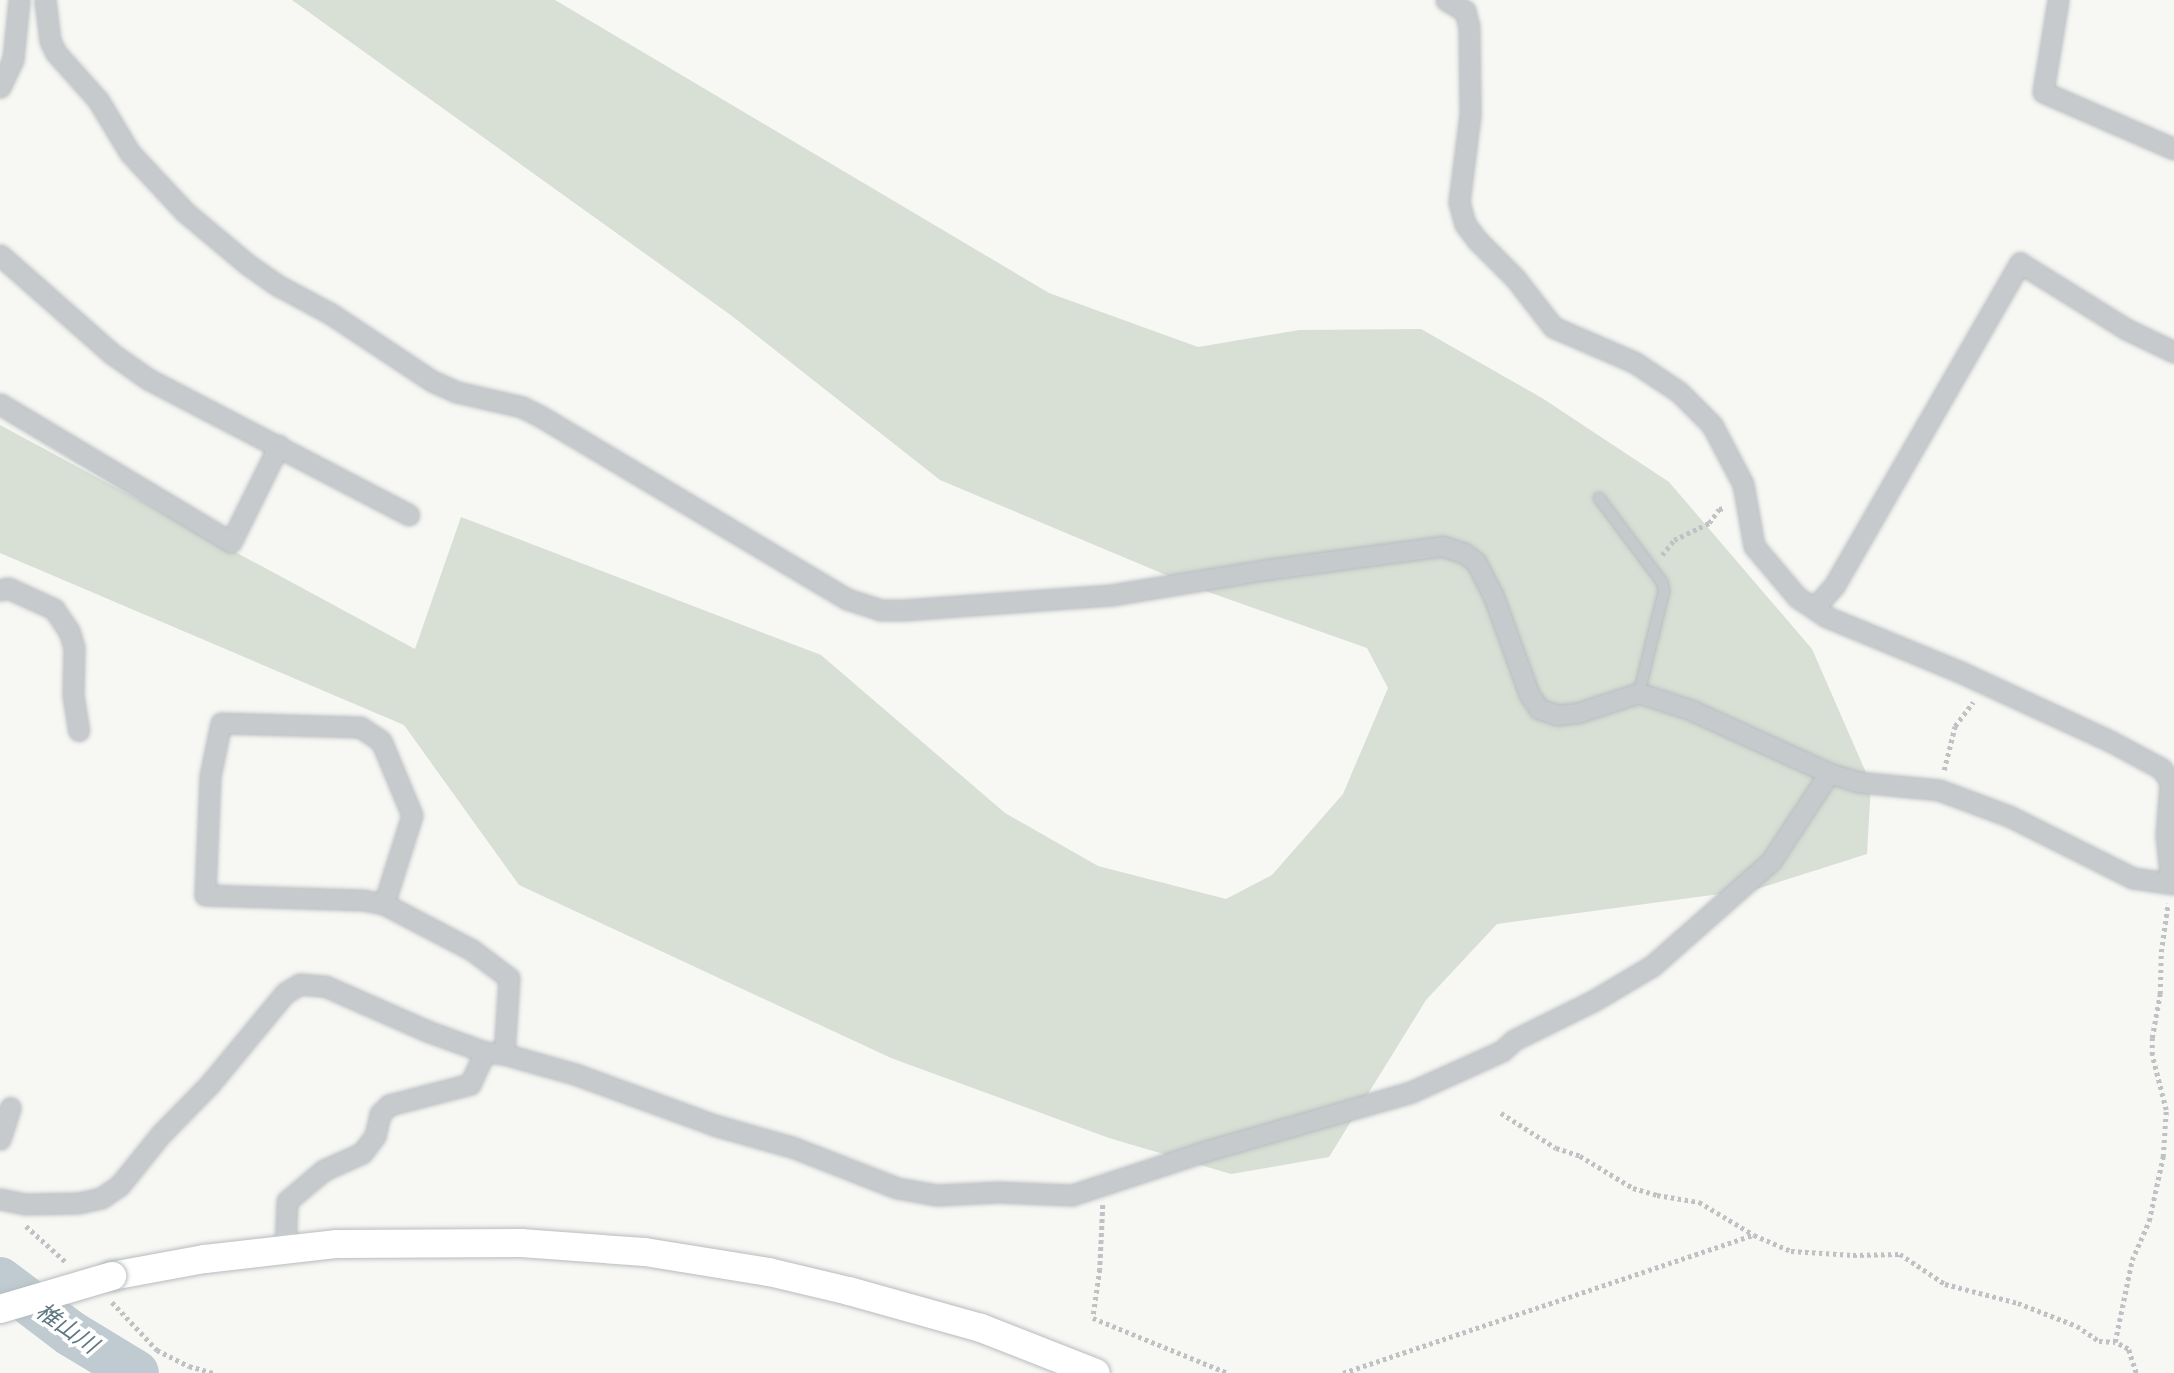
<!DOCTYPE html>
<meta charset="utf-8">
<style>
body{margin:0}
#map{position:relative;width:2174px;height:1373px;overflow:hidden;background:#f7f7f3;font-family:Quicksand,"Noto Sans JP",sans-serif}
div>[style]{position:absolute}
.green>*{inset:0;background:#d8dfd4}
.river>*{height:46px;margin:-23px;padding:0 23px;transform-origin:23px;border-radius:23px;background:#bfcbd0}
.path>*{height:4.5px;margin-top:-2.25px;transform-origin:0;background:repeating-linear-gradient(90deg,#bfc2c4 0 3.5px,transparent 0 7px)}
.roads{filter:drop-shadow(0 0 2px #b6bcc0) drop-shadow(0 0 2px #b6bcc0)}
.lane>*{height:10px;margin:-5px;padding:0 5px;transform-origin:5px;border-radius:5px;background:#c6cacd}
.street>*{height:19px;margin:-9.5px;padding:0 9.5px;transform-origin:9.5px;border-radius:9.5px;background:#c6cacd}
.secondary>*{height:28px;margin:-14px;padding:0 14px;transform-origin:14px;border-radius:14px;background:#fff}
.bridges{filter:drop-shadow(0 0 2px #b6bcc0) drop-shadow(0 0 2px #b6bcc0)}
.secondary-bridge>*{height:28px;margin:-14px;padding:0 14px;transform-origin:14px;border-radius:14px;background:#fff}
span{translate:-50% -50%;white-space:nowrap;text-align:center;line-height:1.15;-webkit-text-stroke:7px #fff;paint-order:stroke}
.water-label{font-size:23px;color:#5f7983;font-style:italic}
</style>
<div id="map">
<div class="green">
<i style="clip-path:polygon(292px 0,555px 0,1049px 293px,1198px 347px,1299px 330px,1421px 329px,1542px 398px,1669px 482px,1812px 649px,1871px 784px,1867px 854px,1757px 889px,1497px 924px,1426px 1000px,1329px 1157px,1231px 1174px,1109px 1138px,891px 1058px,519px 885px,404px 725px,0 553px,0 425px,415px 649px,461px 517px,821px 655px,1005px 813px,1098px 866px,1226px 899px,1272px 875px,1343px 794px,1388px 688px,1367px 648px,1197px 588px,940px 480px,732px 316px)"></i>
</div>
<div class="river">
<i style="left:0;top:1280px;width:88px;rotate:37.1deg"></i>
<i style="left:70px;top:1333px;width:77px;rotate:31.2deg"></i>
</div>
<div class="path">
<i style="left:1662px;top:555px;width:19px;rotate:-51deg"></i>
<i style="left:1674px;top:540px;width:39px;rotate:-26deg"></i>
<i style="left:1709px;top:523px;width:17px;rotate:-54deg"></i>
<i style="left:1719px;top:509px;width:6px;rotate:-9deg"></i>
<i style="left:1944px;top:770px;width:45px;rotate:-76deg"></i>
<i style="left:1955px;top:726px;width:30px;rotate:-53deg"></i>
<i style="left:1501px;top:1113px;width:65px;rotate:32.5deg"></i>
<i style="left:1556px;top:1148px;width:25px;rotate:18deg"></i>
<i style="left:1580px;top:1156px;width:62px;rotate:31.1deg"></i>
<i style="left:1633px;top:1188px;width:25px;rotate:16deg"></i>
<i style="left:1657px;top:1195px;width:43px;rotate:9.5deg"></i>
<i style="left:1699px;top:1202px;width:64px;rotate:31deg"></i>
<i style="left:1754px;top:1235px;width:40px;rotate:23.4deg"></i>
<i style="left:1791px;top:1251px;width:62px;rotate:3.7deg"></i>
<i style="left:1853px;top:1255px;width:47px;rotate:-1.2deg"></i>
<i style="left:1900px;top:1254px;width:54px;rotate:33.7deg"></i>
<i style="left:1945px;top:1284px;width:75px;rotate:14.6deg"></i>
<i style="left:2018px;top:1303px;width:63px;rotate:21.3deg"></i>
<i style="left:2077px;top:1326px;width:27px;rotate:34deg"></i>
<i style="left:2099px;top:1341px;width:16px;rotate:4deg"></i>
<i style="left:1103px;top:1205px;width:64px;rotate:92.7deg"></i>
<i style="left:1100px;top:1269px;width:49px;rotate:98.1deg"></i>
<i style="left:1093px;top:1318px;width:146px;rotate:22.2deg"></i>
<i style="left:26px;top:1226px;width:54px;rotate:42deg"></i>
<i style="left:112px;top:1302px;width:66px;rotate:46.8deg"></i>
<i style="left:157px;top:1350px;width:36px;rotate:27deg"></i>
<i style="left:189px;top:1366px;width:26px;rotate:16deg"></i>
<i style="left:1343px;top:1373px;width:433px;rotate:-18.6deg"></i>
<i style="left:2136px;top:1373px;width:25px;rotate:-108deg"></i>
<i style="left:2128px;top:1349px;width:15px;rotate:-152deg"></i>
<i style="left:2115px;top:1342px;width:84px;rotate:-78.3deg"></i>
<i style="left:2132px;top:1260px;width:43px;rotate:-66.4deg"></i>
<i style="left:2149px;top:1221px;width:66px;rotate:-77.7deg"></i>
<i style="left:2163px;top:1157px;width:47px;rotate:-86.3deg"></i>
<i style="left:2166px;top:1110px;width:57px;rotate:-104.3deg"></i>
<i style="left:2152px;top:1055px;width:17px;rotate:-90deg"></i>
<i style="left:2152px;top:1038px;width:45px;rotate:-79.7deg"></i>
<i style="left:2160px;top:994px;width:42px;rotate:-88.6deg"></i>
<i style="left:2161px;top:952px;width:49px;rotate:-81.9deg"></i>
</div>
<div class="roads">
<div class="lane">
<i style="left:1599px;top:498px;width:105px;rotate:53.1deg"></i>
<i style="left:1662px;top:582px;width:9px;rotate:77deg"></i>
<i style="left:1664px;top:591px;width:105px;rotate:103.8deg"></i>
</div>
<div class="street">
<i style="left:45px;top:0;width:41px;rotate:83deg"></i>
<i style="left:50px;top:41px;width:13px;rotate:63deg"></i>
<i style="left:56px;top:53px;width:63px;rotate:48.2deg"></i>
<i style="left:98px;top:100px;width:62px;rotate:58.9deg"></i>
<i style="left:130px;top:153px;width:81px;rotate:47deg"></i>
<i style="left:185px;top:212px;width:81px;rotate:40deg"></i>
<i style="left:247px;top:264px;width:39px;rotate:35deg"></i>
<i style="left:279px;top:286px;width:59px;rotate:28.3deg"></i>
<i style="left:331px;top:314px;width:121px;rotate:33.6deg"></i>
<i style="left:432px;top:381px;width:27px;rotate:24deg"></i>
<i style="left:457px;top:392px;width:67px;rotate:13deg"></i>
<i style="left:522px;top:407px;width:20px;rotate:27deg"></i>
<i style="left:540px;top:416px;width:357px;rotate:30.8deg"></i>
<i style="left:847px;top:599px;width:35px;rotate:18deg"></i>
<i style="left:880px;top:610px;width:23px"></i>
<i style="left:903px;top:610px;width:209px;rotate:-4.1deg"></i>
<i style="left:1111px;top:595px;width:154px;rotate:-9.3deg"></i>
<i style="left:1263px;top:570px;width:181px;rotate:-7.6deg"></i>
<i style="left:1442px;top:546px;width:23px;rotate:18deg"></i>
<i style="left:1464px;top:553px;width:15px;rotate:37deg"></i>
<i style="left:1476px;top:562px;width:37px;rotate:63deg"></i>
<i style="left:1493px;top:595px;width:105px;rotate:70deg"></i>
<i style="left:1529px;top:694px;width:18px;rotate:56deg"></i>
<i style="left:1539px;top:709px;width:19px;rotate:18deg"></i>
<i style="left:1557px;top:715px;width:20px;rotate:-6deg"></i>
<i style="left:1577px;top:713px;width:65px;rotate:-17.9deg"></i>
<i style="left:1639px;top:693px;width:55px;rotate:18.1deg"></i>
<i style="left:1691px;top:710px;width:152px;rotate:24.5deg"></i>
<i style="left:1829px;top:773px;width:30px;rotate:17deg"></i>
<i style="left:1858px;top:782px;width:81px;rotate:5.6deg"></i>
<i style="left:1939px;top:790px;width:75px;rotate:20.4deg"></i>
<i style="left:2009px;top:816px;width:139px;rotate:26.6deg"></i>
<i style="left:2133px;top:878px;width:41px;rotate:8.3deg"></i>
<i style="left:1446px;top:0;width:22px;rotate:30deg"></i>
<i style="left:1465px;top:11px;width:16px;rotate:76deg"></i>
<i style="left:1469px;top:27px;width:88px;rotate:89.3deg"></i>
<i style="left:1470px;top:115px;width:88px;rotate:97.2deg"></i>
<i style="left:1459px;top:202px;width:23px;rotate:75deg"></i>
<i style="left:1465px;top:224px;width:20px;rotate:53deg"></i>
<i style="left:1477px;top:240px;width:54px;rotate:45deg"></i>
<i style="left:1515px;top:278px;width:62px;rotate:52.2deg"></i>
<i style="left:1553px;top:327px;width:88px;rotate:23.4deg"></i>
<i style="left:1634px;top:362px;width:54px;rotate:33.7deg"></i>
<i style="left:1679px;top:392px;width:47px;rotate:45deg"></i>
<i style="left:1712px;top:425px;width:67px;rotate:62.3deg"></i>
<i style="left:1743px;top:484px;width:63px;rotate:79.9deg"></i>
<i style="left:1754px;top:546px;width:67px;rotate:49.9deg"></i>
<i style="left:1797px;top:597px;width:36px;rotate:34deg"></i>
<i style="left:1827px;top:617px;width:142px;rotate:22.4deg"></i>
<i style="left:1958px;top:671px;width:167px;rotate:24.7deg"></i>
<i style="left:2110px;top:741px;width:59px;rotate:28.3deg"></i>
<i style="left:2162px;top:769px;width:15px;rotate:58deg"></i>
<i style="left:2170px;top:782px;width:53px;rotate:94.3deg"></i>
<i style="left:2166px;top:835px;width:48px;rotate:84.1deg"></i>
<i style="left:2058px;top:0;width:93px;rotate:99.3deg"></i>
<i style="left:2043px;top:92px;width:143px;rotate:23.5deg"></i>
<i style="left:0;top:87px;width:31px;rotate:-65deg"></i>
<i style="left:13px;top:59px;width:59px;rotate:-84.2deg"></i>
<i style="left:0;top:255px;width:148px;rotate:41.4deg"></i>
<i style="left:111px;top:353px;width:45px;rotate:35.1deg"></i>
<i style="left:148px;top:379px;width:294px;rotate:27.5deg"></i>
<i style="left:0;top:404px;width:269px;rotate:30.9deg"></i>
<i style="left:231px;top:542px;width:108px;rotate:-63.7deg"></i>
<i style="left:0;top:590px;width:8px;rotate:-14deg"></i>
<i style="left:8px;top:588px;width:51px;rotate:24.5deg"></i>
<i style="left:54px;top:609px;width:27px;rotate:56deg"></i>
<i style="left:69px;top:631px;width:17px;rotate:73deg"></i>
<i style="left:74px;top:647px;width:48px;rotate:91.2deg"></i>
<i style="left:73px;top:695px;width:36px;rotate:81deg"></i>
<i style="left:1815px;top:607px;width:28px;rotate:-48deg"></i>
<i style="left:1834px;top:586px;width:373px;rotate:-60.1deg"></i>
<i style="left:2020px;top:263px;width:125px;rotate:31.9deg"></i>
<i style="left:2126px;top:329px;width:53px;rotate:25.6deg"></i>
<i style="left:384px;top:904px;width:93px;rotate:-72.5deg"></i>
<i style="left:412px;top:815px;width:80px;rotate:-112.7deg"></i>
<i style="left:381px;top:741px;width:25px;rotate:-146deg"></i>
<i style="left:360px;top:727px;width:139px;rotate:-178.4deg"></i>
<i style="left:221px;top:723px;width:54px;rotate:101.7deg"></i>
<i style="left:210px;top:776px;width:119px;rotate:92.4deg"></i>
<i style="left:205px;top:895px;width:158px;rotate:1.8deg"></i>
<i style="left:363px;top:900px;width:21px;rotate:11deg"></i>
<i style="left:384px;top:904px;width:99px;rotate:27.6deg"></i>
<i style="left:472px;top:950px;width:46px;rotate:37.1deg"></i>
<i style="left:509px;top:978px;width:76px;rotate:93.8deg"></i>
<i style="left:0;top:1139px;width:33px;rotate:-72deg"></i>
<i style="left:0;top:1199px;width:26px;rotate:11deg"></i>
<i style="left:26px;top:1204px;width:52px;rotate:-1.1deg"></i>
<i style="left:78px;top:1203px;width:24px;rotate:-12deg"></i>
<i style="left:101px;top:1198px;width:22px;rotate:-34deg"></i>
<i style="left:119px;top:1186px;width:67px;rotate:-51.1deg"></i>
<i style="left:161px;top:1134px;width:69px;rotate:-45.6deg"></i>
<i style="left:209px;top:1085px;width:119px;rotate:-50.4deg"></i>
<i style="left:285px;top:993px;width:17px;rotate:-31deg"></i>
<i style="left:300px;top:984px;width:25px;rotate:5deg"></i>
<i style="left:325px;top:986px;width:111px;rotate:23.8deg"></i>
<i style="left:427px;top:1031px;width:62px;rotate:19.9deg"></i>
<i style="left:485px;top:1052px;width:19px;rotate:6deg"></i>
<i style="left:504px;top:1054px;width:74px;rotate:15.7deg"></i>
<i style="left:575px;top:1074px;width:148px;rotate:20.1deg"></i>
<i style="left:714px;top:1125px;width:81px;rotate:15.8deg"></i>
<i style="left:792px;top:1147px;width:113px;rotate:21.3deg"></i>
<i style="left:897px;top:1188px;width:41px;rotate:9.9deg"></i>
<i style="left:937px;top:1195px;width:61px;rotate:-2.8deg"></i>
<i style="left:998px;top:1192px;width:74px;rotate:2.3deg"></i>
<i style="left:1072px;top:1195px;width:144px;rotate:-18.2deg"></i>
<i style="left:1209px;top:1150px;width:210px;rotate:-16deg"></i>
<i style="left:1411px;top:1092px;width:100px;rotate:-24.3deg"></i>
<i style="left:1502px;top:1051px;width:16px;rotate:-43deg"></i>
<i style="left:1514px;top:1040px;width:88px;rotate:-26.3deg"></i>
<i style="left:1593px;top:1001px;width:69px;rotate:-30.7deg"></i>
<i style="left:1652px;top:966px;width:159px;rotate:-41.4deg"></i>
<i style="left:1771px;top:861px;width:105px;rotate:-56.6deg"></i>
<i style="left:285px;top:1250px;width:49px;rotate:-87.7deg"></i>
<i style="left:287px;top:1201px;width:48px;rotate:-40deg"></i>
<i style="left:324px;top:1170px;width:42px;rotate:-24.1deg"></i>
<i style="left:362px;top:1153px;width:21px;rotate:-53deg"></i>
<i style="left:375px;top:1136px;width:23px;rotate:-77deg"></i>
<i style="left:380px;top:1114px;width:13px;rotate:-45deg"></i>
<i style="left:389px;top:1105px;width:84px;rotate:-14.5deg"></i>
<i style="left:470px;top:1084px;width:35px;rotate:-65deg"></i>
</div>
<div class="secondary">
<i style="left:112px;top:1276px;width:95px;rotate:-10.4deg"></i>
<i style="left:205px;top:1259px;width:133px;rotate:-6.5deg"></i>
<i style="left:337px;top:1244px;width:184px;rotate:-0.3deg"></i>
<i style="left:521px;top:1243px;width:124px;rotate:4.2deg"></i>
<i style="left:645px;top:1252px;width:126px;rotate:9.2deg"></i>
<i style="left:769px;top:1272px;width:82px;rotate:13.4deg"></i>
<i style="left:849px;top:1291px;width:137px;rotate:15.7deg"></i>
<i style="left:981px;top:1328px;width:123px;rotate:21.4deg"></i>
</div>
</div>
<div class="bridges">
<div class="secondary-bridge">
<i style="left:0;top:1309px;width:117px;rotate:-16.4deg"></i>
</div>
</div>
<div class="water-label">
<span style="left:67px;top:1328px;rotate:35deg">椎山川</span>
</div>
</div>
